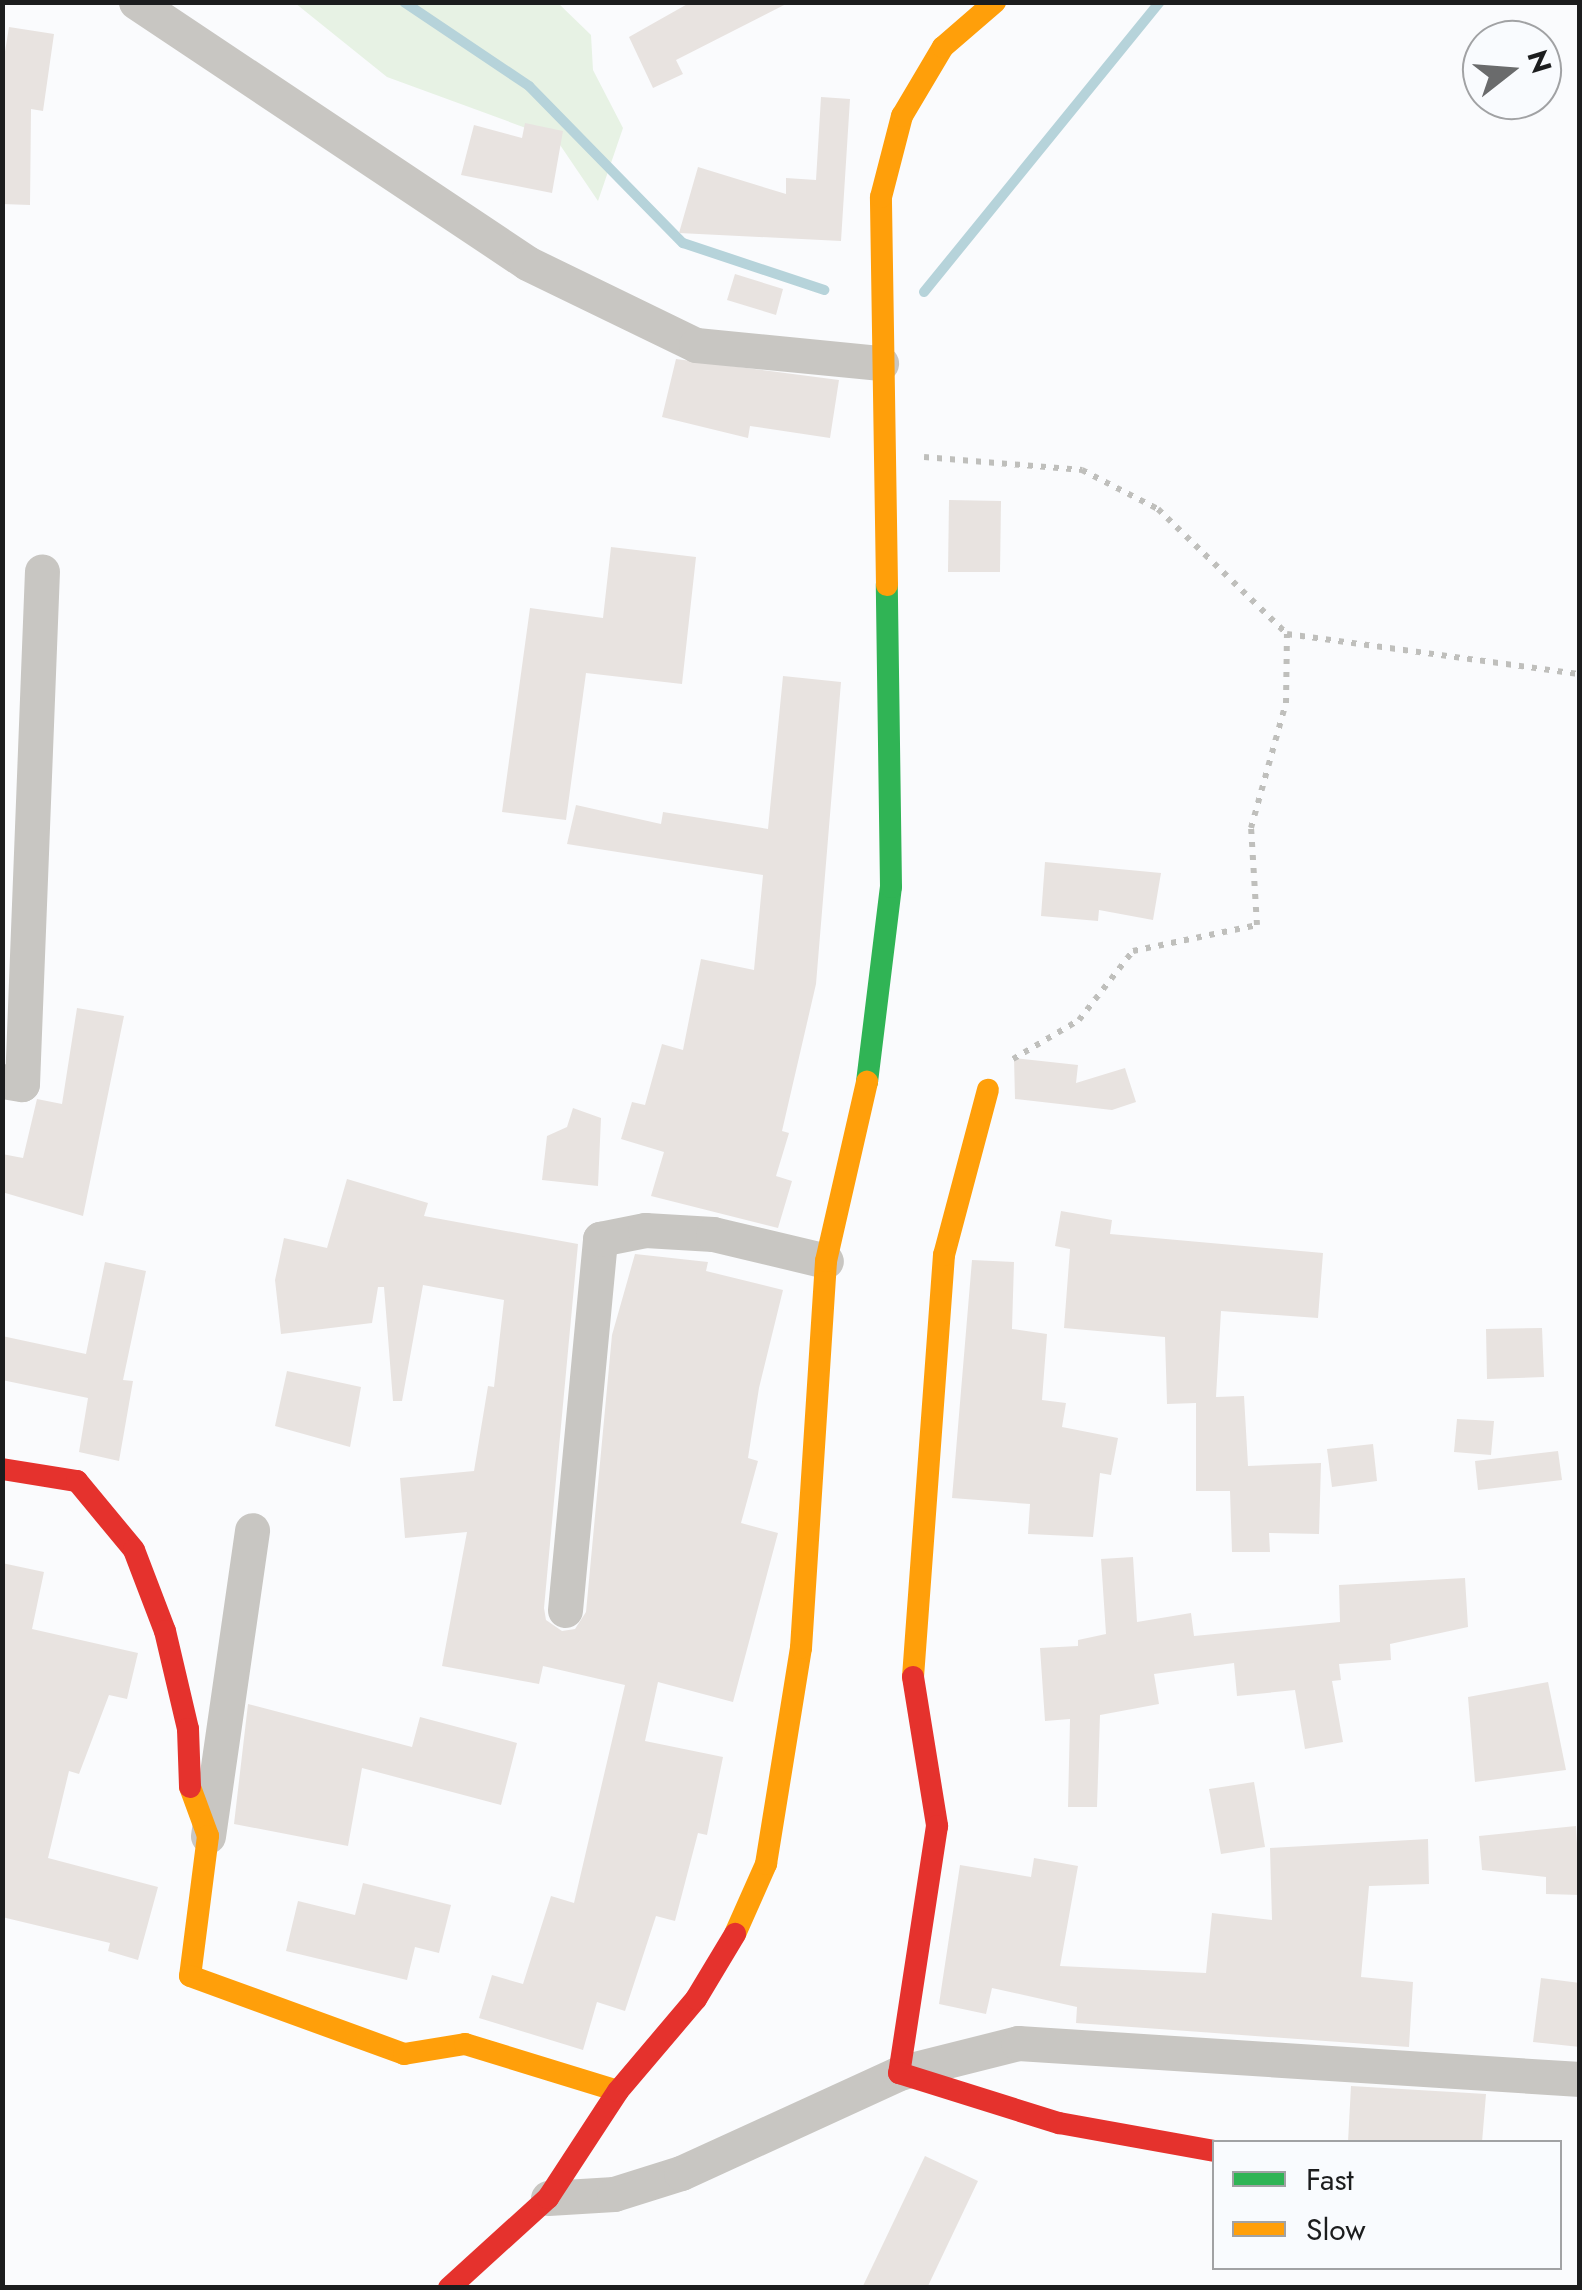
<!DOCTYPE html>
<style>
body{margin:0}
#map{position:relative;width:1582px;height:2290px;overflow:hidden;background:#fafbfd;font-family:Jost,sans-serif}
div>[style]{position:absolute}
.green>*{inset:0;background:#e7f2e4}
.stream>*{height:10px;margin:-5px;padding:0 5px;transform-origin:5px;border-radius:5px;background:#b6d3da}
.building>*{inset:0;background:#e8e3e0}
.path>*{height:6px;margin-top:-3px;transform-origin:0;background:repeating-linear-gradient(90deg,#bfbfbc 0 5px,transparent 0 13px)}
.street>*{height:35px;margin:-17.5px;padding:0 17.5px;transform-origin:17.5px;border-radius:17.5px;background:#c8c6c2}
.fast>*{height:22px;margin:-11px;padding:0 11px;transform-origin:11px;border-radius:11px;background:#30b455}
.slow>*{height:22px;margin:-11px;padding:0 11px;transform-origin:11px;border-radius:11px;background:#ff9f0a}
.jam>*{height:22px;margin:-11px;padding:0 11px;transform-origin:11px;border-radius:11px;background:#e5322d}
span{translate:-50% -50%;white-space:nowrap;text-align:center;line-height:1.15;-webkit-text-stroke:8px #f9fbfe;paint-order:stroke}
.frame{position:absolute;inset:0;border:5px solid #1c1d1e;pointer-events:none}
.legend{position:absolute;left:1212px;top:2140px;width:350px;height:130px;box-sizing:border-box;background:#f9fbfe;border:2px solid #a1a2a4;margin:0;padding:12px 18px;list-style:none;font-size:30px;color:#1c1d1e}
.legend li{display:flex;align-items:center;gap:20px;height:50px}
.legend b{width:50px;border:2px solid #a1a2a4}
.north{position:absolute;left:1462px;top:20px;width:100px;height:100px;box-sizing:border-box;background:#f9fbfe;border:2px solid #a1a2a4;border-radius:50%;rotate:73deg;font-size:28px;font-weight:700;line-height:40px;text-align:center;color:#1c1d1e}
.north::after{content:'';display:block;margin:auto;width:35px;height:45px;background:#6a6b6c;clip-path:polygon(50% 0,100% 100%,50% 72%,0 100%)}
</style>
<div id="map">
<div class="green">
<i style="clip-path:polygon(295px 3px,558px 3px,591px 35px,593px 70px,623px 128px,598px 201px,556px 139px,387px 77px)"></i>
</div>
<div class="stream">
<i style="left:404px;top:2px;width:151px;rotate:33.9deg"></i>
<i style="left:529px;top:86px;width:220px;rotate:45.6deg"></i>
<i style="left:683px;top:243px;width:149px;rotate:18.4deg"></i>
<i style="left:924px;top:292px;width:374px;rotate:-50.9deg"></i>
</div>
<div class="building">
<i style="clip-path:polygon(691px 2px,790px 2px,676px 60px,683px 74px,653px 88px,629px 37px)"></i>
<i style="clip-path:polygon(9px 27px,54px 34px,43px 111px,31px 109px,30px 205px,2px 204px,2px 70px)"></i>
<i style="clip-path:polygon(821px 97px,850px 99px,841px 241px,679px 233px,698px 167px,786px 194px,786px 178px,816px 180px)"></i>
<i style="clip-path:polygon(525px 123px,563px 131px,552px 193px,461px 175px,474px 125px,522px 138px)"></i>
<i style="clip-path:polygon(735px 274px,783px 289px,776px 315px,727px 300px)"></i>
<i style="clip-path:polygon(676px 359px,839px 380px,830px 438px,750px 426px,748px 438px,662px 417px)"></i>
<i style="clip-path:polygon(949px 500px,1001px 501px,1000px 572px,948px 572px)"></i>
<i style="clip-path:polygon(611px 547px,696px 557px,682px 684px,586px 673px,566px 820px,502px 812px,530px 608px,603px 618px)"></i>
<i style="clip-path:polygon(783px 676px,841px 682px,816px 984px,782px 1131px,789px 1133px,776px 1176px,792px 1181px,778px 1228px,651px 1196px,664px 1152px,621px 1139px,632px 1102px,645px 1105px,662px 1044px,683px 1050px,701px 959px,754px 970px,763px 875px,567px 844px,576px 805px,661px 824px,663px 812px,768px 829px)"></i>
<i style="clip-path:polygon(1045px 862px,1161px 873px,1153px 920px,1099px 910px,1098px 921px,1041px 916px)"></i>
<i style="clip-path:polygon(77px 1008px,124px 1016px,83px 1216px,2px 1192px,2px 1154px,23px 1158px,37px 1099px,62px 1104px)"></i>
<i style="clip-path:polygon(1014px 1058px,1078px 1065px,1076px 1083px,1125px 1068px,1136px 1102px,1112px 1110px,1015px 1099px)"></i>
<i style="clip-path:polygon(573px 1108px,601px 1118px,598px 1186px,542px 1180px,547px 1136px,567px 1127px)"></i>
<i style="clip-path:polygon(347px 1179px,428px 1203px,424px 1216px,578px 1244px,544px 1608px,546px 1620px,562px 1631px,575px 1629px,586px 1612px,612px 1335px,635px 1254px,708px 1262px,706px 1271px,783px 1290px,759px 1388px,748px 1458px,758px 1461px,741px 1523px,778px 1533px,733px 1702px,658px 1682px,645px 1741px,723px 1757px,707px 1835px,698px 1833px,675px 1921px,656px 1916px,625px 2011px,597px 2002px,583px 2050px,479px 2018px,492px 1975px,523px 1984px,551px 1896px,574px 1903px,625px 1685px,543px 1666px,539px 1684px,442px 1666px,467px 1532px,405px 1538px,400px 1478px,474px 1471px,488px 1386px,494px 1387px,504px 1300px,423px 1285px,402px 1401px,393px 1401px,384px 1287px,378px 1287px,372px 1323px,281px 1334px,275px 1280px,284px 1238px,327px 1248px)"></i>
<i style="clip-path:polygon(1061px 1211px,1112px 1220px,1110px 1234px,1323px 1253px,1318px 1318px,1221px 1311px,1216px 1397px,1244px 1396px,1248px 1466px,1321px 1463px,1319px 1534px,1269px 1533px,1270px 1552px,1232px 1552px,1230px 1491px,1196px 1491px,1196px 1403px,1167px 1404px,1165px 1337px,1064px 1328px,1070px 1249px,1055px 1246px)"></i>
<i style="clip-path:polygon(972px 1260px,1014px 1262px,1012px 1329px,1047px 1334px,1042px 1400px,1066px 1403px,1062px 1427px,1118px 1438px,1111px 1475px,1100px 1473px,1093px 1537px,1028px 1534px,1030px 1504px,952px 1498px)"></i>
<i style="clip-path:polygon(105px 1262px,146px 1271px,123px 1380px,133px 1381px,119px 1461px,79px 1452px,88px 1398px,2px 1380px,2px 1336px,86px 1354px)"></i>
<i style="clip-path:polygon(1542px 1328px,1544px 1377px,1487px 1379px,1486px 1329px)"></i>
<i style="clip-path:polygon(287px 1371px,361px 1387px,350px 1447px,275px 1426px)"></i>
<i style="clip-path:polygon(1457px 1419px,1494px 1421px,1491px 1455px,1454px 1452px)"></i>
<i style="clip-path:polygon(1373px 1444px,1377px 1481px,1332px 1487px,1327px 1449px)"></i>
<i style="clip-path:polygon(1558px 1451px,1562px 1480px,1478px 1490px,1475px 1461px)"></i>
<i style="clip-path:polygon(1133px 1557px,1137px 1622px,1191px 1613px,1194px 1636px,1340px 1622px,1339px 1585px,1465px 1578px,1468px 1627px,1390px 1644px,1391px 1660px,1339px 1664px,1341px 1680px,1332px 1681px,1343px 1742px,1305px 1749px,1295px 1690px,1237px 1696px,1234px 1663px,1154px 1674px,1159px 1704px,1100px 1715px,1097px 1807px,1068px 1807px,1070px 1719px,1045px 1721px,1040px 1648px,1078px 1646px,1078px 1640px,1106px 1634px,1101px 1559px)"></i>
<i style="clip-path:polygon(2px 1563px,44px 1572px,32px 1629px,138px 1653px,127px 1699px,109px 1695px,79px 1774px,69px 1771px,48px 1858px,158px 1887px,138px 1960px,108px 1951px,110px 1943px,2px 1917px)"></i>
<i style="clip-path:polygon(1548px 1682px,1566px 1770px,1475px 1782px,1468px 1697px)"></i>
<i style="clip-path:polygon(248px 1704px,412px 1747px,420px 1717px,517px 1743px,501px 1805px,362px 1768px,348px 1846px,234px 1824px)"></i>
<i style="clip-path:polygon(1254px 1782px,1265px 1847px,1221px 1854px,1209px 1789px)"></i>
<i style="clip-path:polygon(1576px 1826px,1580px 1895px,1546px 1894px,1546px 1877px,1482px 1870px,1479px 1836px)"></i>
<i style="clip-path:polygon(1428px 1839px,1429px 1884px,1369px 1886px,1361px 1977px,1413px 1982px,1409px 2047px,1076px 2023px,1077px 2007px,992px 1988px,986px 2014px,939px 2004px,960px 1865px,1031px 1877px,1034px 1858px,1078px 1866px,1060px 1966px,1206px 1973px,1212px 1913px,1272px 1920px,1270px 1848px)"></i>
<i style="clip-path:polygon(363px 1883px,451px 1905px,439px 1953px,415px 1947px,407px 1980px,286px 1951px,298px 1901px,355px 1915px)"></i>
<i style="clip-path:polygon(1541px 1978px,1580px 1983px,1580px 2047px,1533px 2042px)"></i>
<i style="clip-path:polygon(1351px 2086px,1486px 2094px,1482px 2142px,1348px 2142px)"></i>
<i style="clip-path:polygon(925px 2156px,978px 2181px,927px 2288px,862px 2288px)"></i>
</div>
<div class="path">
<i style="left:924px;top:457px;width:159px;rotate:4.7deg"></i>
<i style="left:1082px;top:470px;width:85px;rotate:27.2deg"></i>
<i style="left:1158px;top:509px;width:180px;rotate:44.1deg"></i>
<i style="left:1287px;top:634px;width:296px;rotate:7.8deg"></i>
<i style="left:1013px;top:1059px;width:77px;rotate:-30.6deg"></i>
<i style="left:1079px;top:1020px;width:88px;rotate:-52deg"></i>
<i style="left:1133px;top:951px;width:127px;rotate:-11.8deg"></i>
<i style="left:1257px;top:925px;width:97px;rotate:-93.5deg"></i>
<i style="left:1251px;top:828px;width:130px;rotate:-74.4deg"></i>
<i style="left:1286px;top:703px;width:69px;rotate:-89.2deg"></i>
</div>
<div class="street">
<i style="left:136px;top:2px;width:470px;rotate:33.7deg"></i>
<i style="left:527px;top:263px;width:188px;rotate:25.9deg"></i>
<i style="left:696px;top:345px;width:186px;rotate:5.6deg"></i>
<i style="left:2px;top:1081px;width:20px;rotate:9deg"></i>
<i style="left:22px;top:1084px;width:513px;rotate:-87.77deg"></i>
<i style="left:565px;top:1610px;width:373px;rotate:-84.6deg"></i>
<i style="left:600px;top:1239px;width:46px;rotate:-11.3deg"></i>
<i style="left:645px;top:1230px;width:68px;rotate:3.4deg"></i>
<i style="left:713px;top:1234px;width:116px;rotate:13.4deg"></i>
<i style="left:208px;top:1836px;width:309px;rotate:-81.8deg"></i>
<i style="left:548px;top:2198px;width:66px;rotate:-3.5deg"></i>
<i style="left:614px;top:2194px;width:70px;rotate:-17.4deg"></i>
<i style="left:681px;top:2173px;width:240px;rotate:-24.6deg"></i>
<i style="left:899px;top:2073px;width:123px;rotate:-14.1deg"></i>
<i style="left:1018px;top:2043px;width:563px;rotate:3.67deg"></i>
</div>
<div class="fast">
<i style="left:867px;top:1082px;width:196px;rotate:-83deg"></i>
<i style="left:891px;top:887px;width:302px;rotate:-90.8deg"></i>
</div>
<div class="slow">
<i style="left:887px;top:585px;width:388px;rotate:-90.9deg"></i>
<i style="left:881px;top:197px;width:84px;rotate:-75.5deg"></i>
<i style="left:902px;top:116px;width:80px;rotate:-59.3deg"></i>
<i style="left:943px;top:47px;width:69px;rotate:-40.9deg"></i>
<i style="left:913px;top:1677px;width:423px;rotate:-85.8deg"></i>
<i style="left:944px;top:1255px;width:171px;rotate:-75.1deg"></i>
<i style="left:190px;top:1787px;width:52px;rotate:69.8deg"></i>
<i style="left:208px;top:1836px;width:141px;rotate:97.3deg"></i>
<i style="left:190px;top:1976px;width:228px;rotate:20deg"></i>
<i style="left:404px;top:2054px;width:62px;rotate:-9.3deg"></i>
<i style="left:465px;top:2044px;width:160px;rotate:17.1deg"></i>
<i style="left:735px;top:1934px;width:77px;rotate:-66.1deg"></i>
<i style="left:766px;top:1864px;width:219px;rotate:-80.8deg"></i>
<i style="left:801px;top:1648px;width:388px;rotate:-86.3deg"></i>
<i style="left:826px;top:1261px;width:184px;rotate:-77.1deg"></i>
</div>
<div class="jam">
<i style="left:2px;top:1469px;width:76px;rotate:9.1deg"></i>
<i style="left:77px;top:1481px;width:89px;rotate:50.4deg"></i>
<i style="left:134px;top:1550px;width:87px;rotate:69.1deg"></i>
<i style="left:165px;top:1631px;width:101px;rotate:76.8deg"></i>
<i style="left:188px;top:1729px;width:58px;rotate:88deg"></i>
<i style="left:913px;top:1677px;width:151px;rotate:80.8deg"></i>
<i style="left:937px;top:1826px;width:250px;rotate:98.7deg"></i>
<i style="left:899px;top:2073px;width:168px;rotate:17.4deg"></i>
<i style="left:1059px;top:2123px;width:158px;rotate:10.2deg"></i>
<i style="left:449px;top:2288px;width:134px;rotate:-42.3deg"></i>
<i style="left:548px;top:2198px;width:128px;rotate:-56.8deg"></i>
<i style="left:618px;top:2091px;width:121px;rotate:-49.7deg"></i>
<i style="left:696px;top:1999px;width:76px;rotate:-59deg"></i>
</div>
<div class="frame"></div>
<ul class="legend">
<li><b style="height:12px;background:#30b455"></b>Fast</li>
<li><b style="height:12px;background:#ff9f0a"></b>Slow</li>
</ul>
<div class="north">N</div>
</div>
